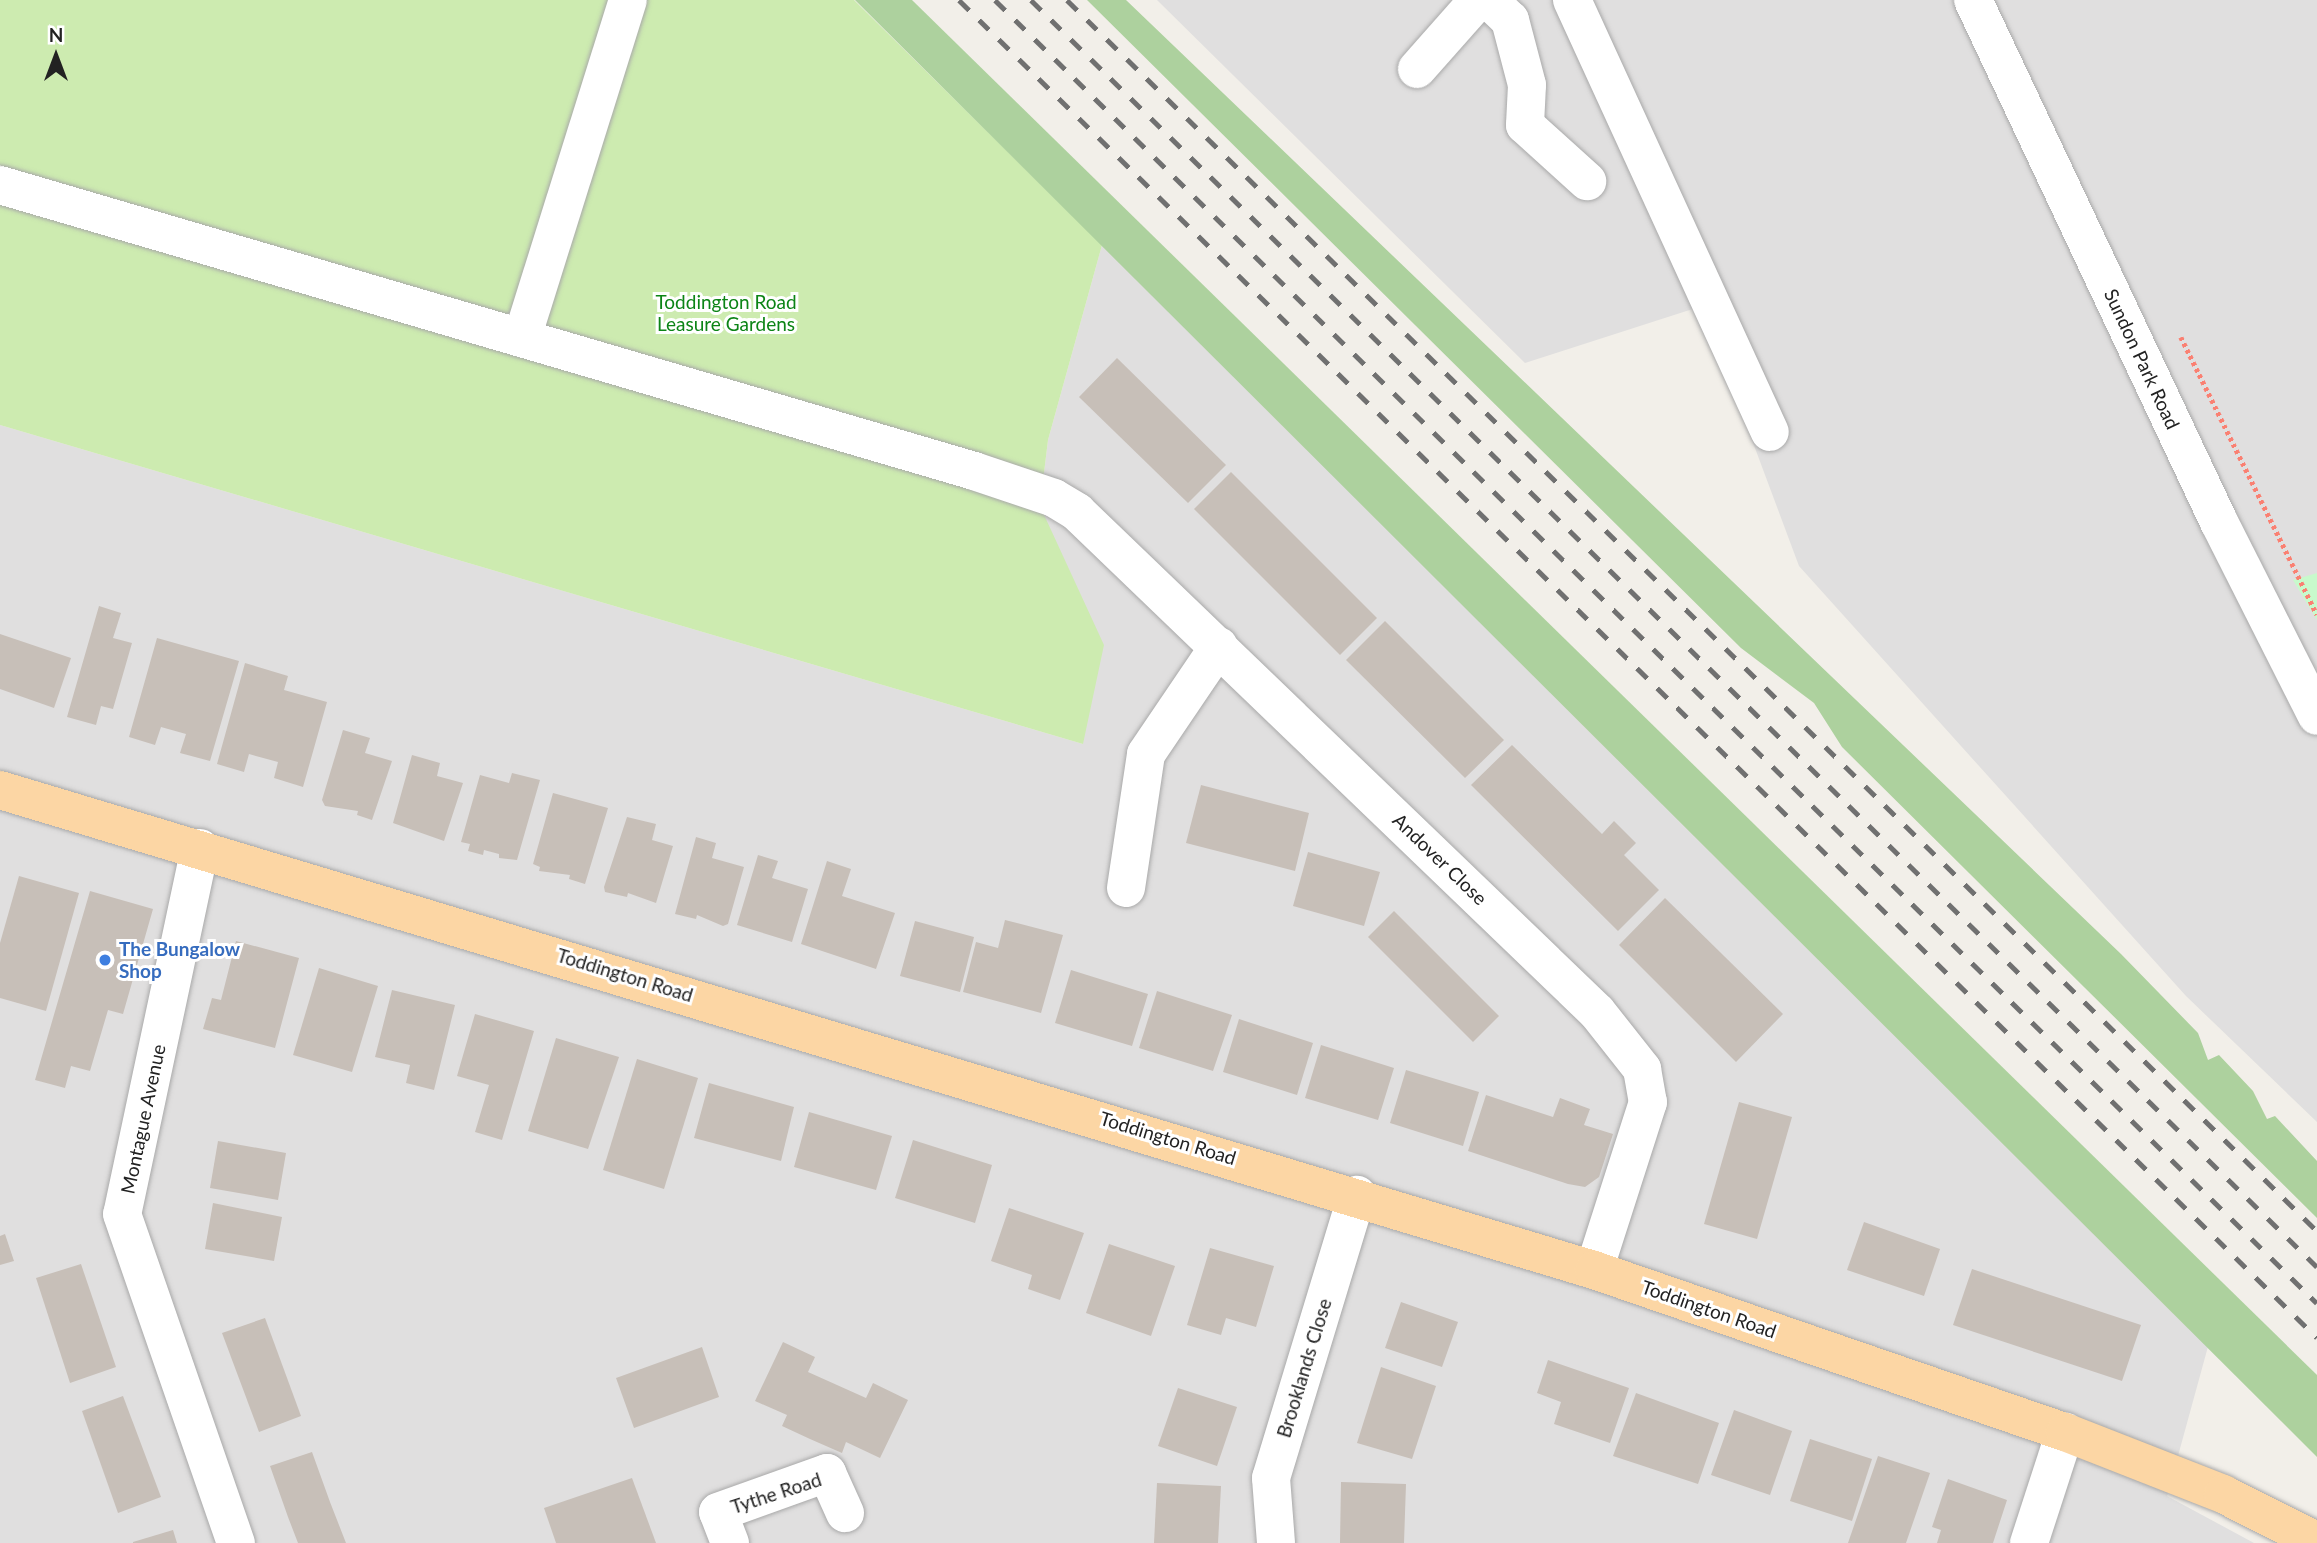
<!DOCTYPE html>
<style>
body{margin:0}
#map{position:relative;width:2317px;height:1543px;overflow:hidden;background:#f2efe9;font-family:Lato,sans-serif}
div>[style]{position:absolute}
.residential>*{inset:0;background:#e0dfdf}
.grass>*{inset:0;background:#cdebb0}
.forest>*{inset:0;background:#add19e}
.park>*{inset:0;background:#c8facc}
.building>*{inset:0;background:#c7bfb8}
.path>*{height:4.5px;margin-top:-2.25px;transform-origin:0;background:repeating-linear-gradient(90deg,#fa8072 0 3.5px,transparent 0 7px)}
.roads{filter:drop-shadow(0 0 2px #a9a9a9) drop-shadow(0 0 2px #a9a9a9)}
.minor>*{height:38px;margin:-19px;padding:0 19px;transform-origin:19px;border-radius:19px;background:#fff}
.major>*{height:38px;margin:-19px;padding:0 19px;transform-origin:19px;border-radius:19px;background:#fcd6a4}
.rail>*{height:5px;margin-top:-2.5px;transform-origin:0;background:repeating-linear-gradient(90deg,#707070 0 14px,transparent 0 28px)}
.dots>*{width:19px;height:19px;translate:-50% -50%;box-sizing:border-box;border:4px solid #fff;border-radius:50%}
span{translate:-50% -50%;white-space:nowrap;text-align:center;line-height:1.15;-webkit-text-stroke:6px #fff;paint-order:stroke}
.park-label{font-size:19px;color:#0c8416}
.street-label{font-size:19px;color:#222}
.shop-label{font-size:19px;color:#366cbe;font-weight:700}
.left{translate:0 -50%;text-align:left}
.north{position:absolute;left:21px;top:21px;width:70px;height:70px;-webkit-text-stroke:5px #fff;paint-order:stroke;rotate:0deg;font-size:19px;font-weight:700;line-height:28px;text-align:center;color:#222}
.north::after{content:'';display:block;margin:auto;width:24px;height:32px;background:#222;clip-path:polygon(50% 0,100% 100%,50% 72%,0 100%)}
</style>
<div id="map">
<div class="residential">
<i style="clip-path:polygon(1157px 0,2317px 0,2317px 1122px,2186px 996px,1799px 566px,1702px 306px,1525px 363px)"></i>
<i style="clip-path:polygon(1102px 245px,2212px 1332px,2167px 1496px,2254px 1543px,0 1543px,0 425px,1083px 744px,1040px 506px,1048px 440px)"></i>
</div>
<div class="grass">
<i style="clip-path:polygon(0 0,854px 0,1102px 245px,1048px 440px,1040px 506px,1104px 645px,1083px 744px,0 425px)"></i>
</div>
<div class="forest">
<i style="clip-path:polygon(855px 0,912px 0,2317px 1375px,2317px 1457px)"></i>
<i style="clip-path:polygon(1087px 0,1126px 0,2121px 954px,2198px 1033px,2208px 1060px,2219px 1055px,2253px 1091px,2267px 1119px,2275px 1116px,2317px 1161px,2317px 1218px,1842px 747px,1814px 703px,1741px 648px)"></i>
</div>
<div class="park">
<i style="clip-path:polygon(2317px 573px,2317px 620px,2293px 580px)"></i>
</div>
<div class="building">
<i style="clip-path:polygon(1117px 358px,1226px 465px,1188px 503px,1079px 397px)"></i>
<i style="clip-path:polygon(1231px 472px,1377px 618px,1340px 655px,1194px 509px)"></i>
<i style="clip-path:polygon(99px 606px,121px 613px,113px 638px,132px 643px,113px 709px,101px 706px,96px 725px,67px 717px)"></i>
<i style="clip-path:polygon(1385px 621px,1504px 740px,1465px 778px,1346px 660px)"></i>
<i style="clip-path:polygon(0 634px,71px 658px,54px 708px,0 689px)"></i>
<i style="clip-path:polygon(157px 638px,239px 661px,210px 761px,180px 753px,186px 734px,161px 727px,155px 745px,129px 737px)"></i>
<i style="clip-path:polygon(245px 663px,288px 676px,284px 690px,327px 702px,303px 787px,274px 778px,278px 762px,249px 754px,244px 772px,217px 764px)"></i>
<i style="clip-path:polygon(343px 730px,370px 738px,365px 753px,392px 761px,372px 820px,357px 815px,358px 811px,325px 806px,322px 800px)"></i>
<i style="clip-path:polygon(1512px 745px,1602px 834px,1614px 821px,1636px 843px,1624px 855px,1659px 890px,1618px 931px,1471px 785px)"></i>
<i style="clip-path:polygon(412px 755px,440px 763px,437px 776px,463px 783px,444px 841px,393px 823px)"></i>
<i style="clip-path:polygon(512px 773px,540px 780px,517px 860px,499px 858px,499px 854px,484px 850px,483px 855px,468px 851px,470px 844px,461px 842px,480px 775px,509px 783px)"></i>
<i style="clip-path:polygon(1201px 785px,1309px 813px,1295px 871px,1186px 843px)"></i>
<i style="clip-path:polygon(553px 793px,608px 808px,585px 884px,569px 879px,570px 875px,539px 871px,540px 867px,533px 864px)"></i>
<i style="clip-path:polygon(627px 817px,656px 824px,652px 840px,673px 846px,656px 903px,628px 893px,627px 897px,605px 892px,604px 887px)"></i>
<i style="clip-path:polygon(696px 837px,716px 843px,712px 858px,744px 867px,728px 924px,723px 926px,697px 915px,696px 919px,675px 914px)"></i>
<i style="clip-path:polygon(1308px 852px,1380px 872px,1364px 926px,1293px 906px)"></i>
<i style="clip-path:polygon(758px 855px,778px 861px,772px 878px,808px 889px,792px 942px,737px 925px)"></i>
<i style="clip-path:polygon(827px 861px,851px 869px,842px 896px,895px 913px,876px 969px,801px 944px)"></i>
<i style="clip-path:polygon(19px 876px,79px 893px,46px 1011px,0 998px,0 943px)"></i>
<i style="clip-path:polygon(90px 891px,153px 909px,123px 1014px,108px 1010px,90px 1071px,71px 1066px,65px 1088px,35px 1080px)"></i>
<i style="clip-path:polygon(1665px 898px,1783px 1014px,1736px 1062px,1619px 945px)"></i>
<i style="clip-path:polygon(1394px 911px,1499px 1016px,1473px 1042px,1368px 937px)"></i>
<i style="clip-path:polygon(1005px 920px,1063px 935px,1041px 1013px,963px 992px,976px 942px,998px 948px)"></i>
<i style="clip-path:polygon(915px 921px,974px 937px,960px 992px,900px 976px)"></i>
<i style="clip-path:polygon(236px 941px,299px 958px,275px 1048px,203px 1029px,212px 998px,221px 1000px)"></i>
<i style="clip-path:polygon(319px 968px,378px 986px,352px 1072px,293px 1055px)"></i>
<i style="clip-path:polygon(1071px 970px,1148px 994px,1132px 1046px,1055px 1023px)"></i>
<i style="clip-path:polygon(392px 990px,455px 1005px,434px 1090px,406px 1083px,410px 1065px,375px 1057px)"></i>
<i style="clip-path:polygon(1157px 991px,1232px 1015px,1213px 1071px,1139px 1048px)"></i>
<i style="clip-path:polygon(475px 1014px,534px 1031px,502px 1140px,475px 1132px,489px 1085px,457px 1076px)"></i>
<i style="clip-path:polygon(1239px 1019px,1313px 1043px,1297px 1095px,1223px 1072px)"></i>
<i style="clip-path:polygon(556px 1038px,619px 1057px,588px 1149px,528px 1131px)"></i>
<i style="clip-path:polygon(1321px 1045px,1394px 1068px,1378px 1120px,1305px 1098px)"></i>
<i style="clip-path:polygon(637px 1059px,698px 1078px,664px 1189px,603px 1170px)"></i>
<i style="clip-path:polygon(1406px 1070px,1479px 1092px,1463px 1146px,1390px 1123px)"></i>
<i style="clip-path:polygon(709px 1083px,794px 1107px,781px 1161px,694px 1138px)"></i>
<i style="clip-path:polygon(1486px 1095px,1553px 1117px,1560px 1098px,1590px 1109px,1584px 1125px,1613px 1134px,1599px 1177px,1585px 1187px,1568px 1184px,1468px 1151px)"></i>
<i style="clip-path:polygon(1739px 1102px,1792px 1117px,1757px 1239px,1704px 1224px)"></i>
<i style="clip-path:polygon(809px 1112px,892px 1136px,876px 1190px,794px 1167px)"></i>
<i style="clip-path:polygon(913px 1140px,992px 1165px,975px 1223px,895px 1198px)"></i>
<i style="clip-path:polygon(218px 1141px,286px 1153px,278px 1200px,210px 1188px)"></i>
<i style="clip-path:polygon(213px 1203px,282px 1217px,274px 1261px,205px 1249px)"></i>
<i style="clip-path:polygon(1009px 1208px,1084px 1233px,1060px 1300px,1028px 1289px,1032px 1275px,991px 1261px)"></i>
<i style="clip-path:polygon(1864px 1222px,1940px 1249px,1924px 1296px,1847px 1270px)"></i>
<i style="clip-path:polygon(5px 1234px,14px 1261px,0 1265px,0 1236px)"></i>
<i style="clip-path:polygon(1109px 1244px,1175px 1266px,1151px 1336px,1086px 1313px)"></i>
<i style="clip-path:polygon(1210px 1248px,1274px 1266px,1256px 1327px,1226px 1318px,1221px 1335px,1187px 1325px)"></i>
<i style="clip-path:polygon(81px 1264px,116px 1367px,70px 1383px,36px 1278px)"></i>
<i style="clip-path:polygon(1972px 1269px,2141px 1325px,2122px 1381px,1953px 1325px)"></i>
<i style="clip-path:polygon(1401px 1302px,1458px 1322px,1442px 1367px,1385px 1348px)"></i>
<i style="clip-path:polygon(265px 1318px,301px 1416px,259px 1432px,222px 1333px)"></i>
<i style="clip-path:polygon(783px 1342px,815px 1357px,808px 1372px,866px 1398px,873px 1383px,908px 1400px,880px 1458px,846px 1442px,842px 1453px,810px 1439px,782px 1426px,787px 1415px,755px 1401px)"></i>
<i style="clip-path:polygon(702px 1347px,719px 1397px,634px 1428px,616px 1378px)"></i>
<i style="clip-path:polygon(1548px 1360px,1629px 1388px,1610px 1443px,1554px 1424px,1561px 1402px,1537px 1393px)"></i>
<i style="clip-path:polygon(1381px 1367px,1436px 1386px,1412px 1459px,1357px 1443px)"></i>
<i style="clip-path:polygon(1178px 1388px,1237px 1407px,1217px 1466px,1158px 1446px)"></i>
<i style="clip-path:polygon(1636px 1393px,1719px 1423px,1698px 1484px,1613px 1456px)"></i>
<i style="clip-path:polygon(123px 1396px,161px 1497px,118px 1513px,82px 1411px)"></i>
<i style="clip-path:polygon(1734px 1410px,1792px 1431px,1770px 1495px,1711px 1475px)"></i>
<i style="clip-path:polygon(1810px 1439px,1872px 1459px,1852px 1521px,1790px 1501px)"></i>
<i style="clip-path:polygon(312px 1452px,330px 1502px,346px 1543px,298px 1543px,288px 1517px,270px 1466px)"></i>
<i style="clip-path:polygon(1878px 1456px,1930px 1473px,1906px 1543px,1848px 1543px)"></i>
<i style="clip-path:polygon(632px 1478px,656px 1543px,556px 1543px,544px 1508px)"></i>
<i style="clip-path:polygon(1948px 1479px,2007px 1500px,1993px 1543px,1937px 1543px,1941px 1530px,1932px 1527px)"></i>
<i style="clip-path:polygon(1341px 1482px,1406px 1484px,1404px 1543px,1340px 1543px)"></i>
<i style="clip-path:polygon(1157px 1483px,1221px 1486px,1218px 1543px,1154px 1543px)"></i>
<i style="clip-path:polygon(173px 1530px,177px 1543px,133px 1543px,133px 1542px)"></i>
</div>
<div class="path">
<i style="left:2181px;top:337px;width:309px;rotate:63.9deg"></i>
</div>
<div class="roads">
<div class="minor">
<i style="left:1489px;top:0;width:29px;rotate:44deg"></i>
<i style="left:1510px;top:20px;width:67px;rotate:75.3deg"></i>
<i style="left:1527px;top:85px;width:40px;rotate:92.9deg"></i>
<i style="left:1525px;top:125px;width:84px;rotate:42.1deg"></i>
<i style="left:1572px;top:0;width:475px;rotate:65.4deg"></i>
<i style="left:1973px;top:0;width:577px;rotate:64.77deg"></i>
<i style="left:2219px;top:522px;width:217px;rotate:63.2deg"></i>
<i style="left:1417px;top:69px;width:92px;rotate:-48.5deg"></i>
<i style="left:0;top:185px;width:1015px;rotate:16.36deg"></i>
<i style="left:974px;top:471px;width:84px;rotate:18.6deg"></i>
<i style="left:1054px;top:498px;width:27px;rotate:31deg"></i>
<i style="left:1077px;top:512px;width:721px;rotate:43.88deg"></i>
<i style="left:1597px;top:1012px;width:73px;rotate:51.7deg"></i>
<i style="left:1642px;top:1069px;width:34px;rotate:80deg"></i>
<i style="left:1648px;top:1102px;width:176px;rotate:107.8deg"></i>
<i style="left:522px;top:338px;width:354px;rotate:-72.6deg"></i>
<i style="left:200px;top:848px;width:374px;rotate:102deg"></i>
<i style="left:122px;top:1214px;width:348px;rotate:70.9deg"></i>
<i style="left:1126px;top:888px;width:135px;rotate:-81.5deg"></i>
<i style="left:1146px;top:754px;width:130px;rotate:-55.9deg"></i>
<i style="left:730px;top:1543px;width:33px;rotate:-111deg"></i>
<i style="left:718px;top:1512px;width:116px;rotate:-19.7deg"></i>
<i style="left:827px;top:1473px;width:44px;rotate:65.8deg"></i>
<i style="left:1276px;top:1543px;width:65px;rotate:-94.4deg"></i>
<i style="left:1271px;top:1478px;width:296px;rotate:-73.1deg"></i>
<i style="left:2029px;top:1543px;width:117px;rotate:-72deg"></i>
</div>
<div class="major">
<i style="left:0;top:790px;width:1665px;rotate:16.76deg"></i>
<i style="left:1594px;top:1270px;width:498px;rotate:19deg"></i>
<i style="left:2065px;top:1432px;width:170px;rotate:21.4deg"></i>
<i style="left:2223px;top:1494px;width:105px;rotate:26.6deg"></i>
</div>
</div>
<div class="rail">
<i style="left:959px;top:0;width:1906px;rotate:44.57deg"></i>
<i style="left:995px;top:0;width:1856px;rotate:44.59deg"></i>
<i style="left:1031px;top:0;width:1805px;rotate:44.57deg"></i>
<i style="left:1067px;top:0;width:1754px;rotate:44.56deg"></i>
</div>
<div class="dots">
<i style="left:105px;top:960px;background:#3f7fe0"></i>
</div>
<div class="park-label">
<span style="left:726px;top:313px">Toddington Road<br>Leasure Gardens</span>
</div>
<div class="street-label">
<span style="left:2142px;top:359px;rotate:65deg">Sundon Park Road</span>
<span style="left:1440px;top:859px;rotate:44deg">Andover Close</span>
<span style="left:625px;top:975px;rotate:17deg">Toddington Road</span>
<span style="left:143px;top:1119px;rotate:-78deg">Montague Avenue</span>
<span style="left:1168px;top:1138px;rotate:17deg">Toddington Road</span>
<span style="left:1709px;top:1309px;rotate:19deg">Toddington Road</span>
<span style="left:1304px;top:1368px;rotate:-73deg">Brooklands Close</span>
<span style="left:776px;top:1493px;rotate:-18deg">Tythe Road</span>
</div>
<div class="shop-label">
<span class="left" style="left:119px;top:960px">The Bungalow<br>Shop</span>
</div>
<div class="north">N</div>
</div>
